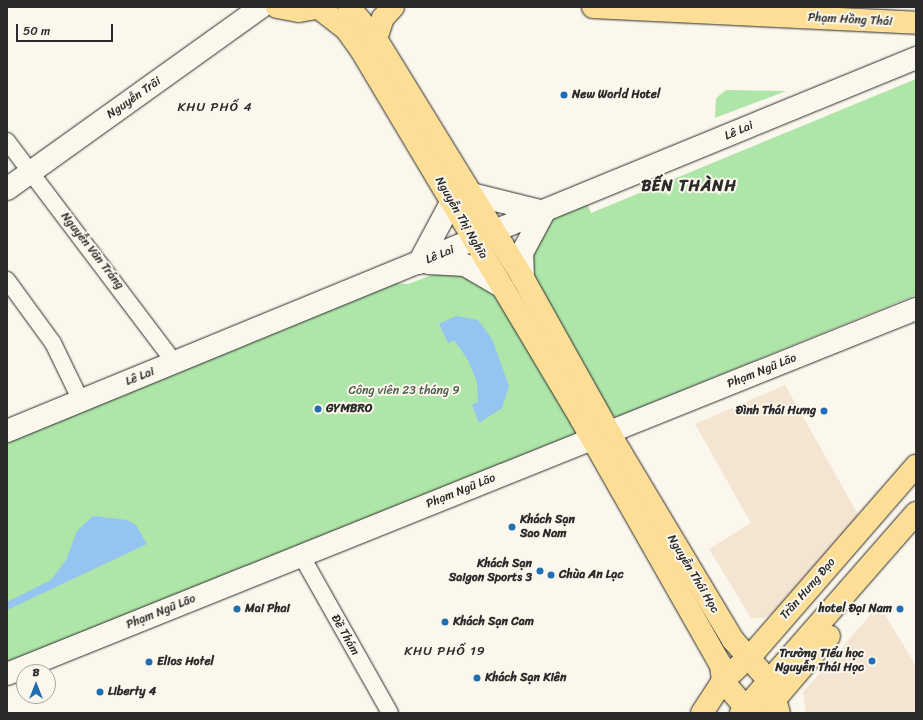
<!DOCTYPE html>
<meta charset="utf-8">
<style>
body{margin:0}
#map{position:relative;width:923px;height:720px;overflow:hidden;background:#fbf7ec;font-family:Sriracha,sans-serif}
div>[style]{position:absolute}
.built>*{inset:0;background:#f4e5d2}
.green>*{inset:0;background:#aee5a9}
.water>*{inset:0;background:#95c4f0}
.roads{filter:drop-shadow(0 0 1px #2b2b2b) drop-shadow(0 0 1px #2b2b2b)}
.street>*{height:16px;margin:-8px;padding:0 8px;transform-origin:8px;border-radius:8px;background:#fbf7ec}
.secondary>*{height:22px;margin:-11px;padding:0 11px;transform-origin:11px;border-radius:11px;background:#fbf7ec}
.primary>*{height:22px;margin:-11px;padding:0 11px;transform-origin:11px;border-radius:11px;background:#fcde96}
.dots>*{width:11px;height:11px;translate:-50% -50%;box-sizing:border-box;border:2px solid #fbf7ec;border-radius:50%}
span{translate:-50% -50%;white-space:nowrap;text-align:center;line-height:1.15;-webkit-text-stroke:4px #fbf7ec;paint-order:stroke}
.street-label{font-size:12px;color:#2b2b2b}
.poi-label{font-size:12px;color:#2b2b2b;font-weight:700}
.left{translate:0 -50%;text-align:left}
.right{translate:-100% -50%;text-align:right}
.park-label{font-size:12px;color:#4c5a4a}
.neighbourhood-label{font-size:13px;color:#2b2b2b;letter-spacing:1px}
.district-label{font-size:16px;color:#2b2b2b;font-weight:700;letter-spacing:1px}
.frame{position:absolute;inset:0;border:8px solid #2b2b2b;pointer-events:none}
.north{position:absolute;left:16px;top:664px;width:40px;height:40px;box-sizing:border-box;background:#fbf7ec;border:1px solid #a8a59f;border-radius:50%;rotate:0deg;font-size:11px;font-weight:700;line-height:16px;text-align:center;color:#2b2b2b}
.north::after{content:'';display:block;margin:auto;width:14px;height:18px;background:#1f6fb2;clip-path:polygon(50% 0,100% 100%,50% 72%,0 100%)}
.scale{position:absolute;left:16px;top:24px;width:97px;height:18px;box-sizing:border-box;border:2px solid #2b2b2b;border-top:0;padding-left:5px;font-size:12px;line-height:14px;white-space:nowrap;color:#2b2b2b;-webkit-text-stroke:3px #fbf7ec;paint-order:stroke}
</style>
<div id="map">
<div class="built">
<i style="clip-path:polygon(785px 385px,859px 516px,777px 610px,764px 618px,751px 618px,709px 549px,751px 523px,695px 424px)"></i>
<i style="clip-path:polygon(879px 605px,916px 666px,916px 713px,806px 713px,803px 692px)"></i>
</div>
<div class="green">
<i style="clip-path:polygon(916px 79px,916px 295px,617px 417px,611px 415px,527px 268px,544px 223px,587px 203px,591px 213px)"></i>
<i style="clip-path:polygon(726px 90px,786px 91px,715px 118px,716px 98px)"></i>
<i style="clip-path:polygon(445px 270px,488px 284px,579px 432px,7px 664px,7px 440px,393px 283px,408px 284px)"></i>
</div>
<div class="water">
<i style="clip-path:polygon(456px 316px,478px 320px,492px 339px,509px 386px,502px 408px,479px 423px,472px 405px,478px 402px,477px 382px,468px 360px,454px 340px,448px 343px,439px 324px)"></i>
<i style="clip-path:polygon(93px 516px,127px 520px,136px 525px,147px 544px,7px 610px,7px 602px,51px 580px,66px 560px,77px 531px)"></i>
</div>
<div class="roads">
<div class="street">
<i style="left:7px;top:141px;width:278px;rotate:52.9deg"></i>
<i style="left:7px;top:280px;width:78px;rotate:53.9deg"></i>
<i style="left:53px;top:343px;width:64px;rotate:64.2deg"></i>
<i style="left:301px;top:555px;width:181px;rotate:60.6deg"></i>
</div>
<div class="secondary">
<i style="left:7px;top:189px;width:312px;rotate:-35.6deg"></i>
<i style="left:471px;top:194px;width:75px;rotate:13.9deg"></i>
<i style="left:419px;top:263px;width:70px;rotate:-62deg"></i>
<i style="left:428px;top:263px;width:37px;rotate:3deg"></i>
<i style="left:465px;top:265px;width:42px;rotate:30.3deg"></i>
<i style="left:523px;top:278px;width:25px;rotate:-92deg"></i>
<i style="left:522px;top:253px;width:47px;rotate:-61.8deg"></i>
<i style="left:7px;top:431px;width:983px;rotate:-22.31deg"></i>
<i style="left:7px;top:674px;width:980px;rotate:-21.88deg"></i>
</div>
<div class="primary">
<i style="left:277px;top:7px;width:22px;rotate:10deg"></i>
<i style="left:299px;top:11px;width:22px;rotate:-10deg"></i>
<i style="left:349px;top:7px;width:42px;rotate:49.8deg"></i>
<i style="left:376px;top:39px;width:281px;rotate:58.4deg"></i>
<i style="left:523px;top:278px;width:201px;rotate:60.8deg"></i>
<i style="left:621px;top:453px;width:218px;rotate:59.1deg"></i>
<i style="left:733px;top:640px;width:56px;rotate:48.6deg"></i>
<i style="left:770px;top:682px;width:32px;rotate:74deg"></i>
<i style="left:593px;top:7px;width:323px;rotate:2.8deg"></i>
<i style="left:319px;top:8px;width:34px;rotate:38deg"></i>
<i style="left:346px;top:29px;width:24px;rotate:54deg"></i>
<i style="left:360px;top:48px;width:432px;rotate:59.2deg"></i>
<i style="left:581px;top:419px;width:283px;rotate:60.4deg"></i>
<i style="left:721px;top:665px;width:16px;rotate:83deg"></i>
<i style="left:723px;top:681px;width:42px;rotate:49.8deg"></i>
<i style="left:376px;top:39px;width:22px;rotate:-72deg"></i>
<i style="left:383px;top:18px;width:15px;rotate:-48deg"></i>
<i style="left:769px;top:706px;width:92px;rotate:-49.4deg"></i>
<i style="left:702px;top:713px;width:38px;rotate:-57deg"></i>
<i style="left:723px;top:681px;width:44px;rotate:-43.2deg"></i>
<i style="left:755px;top:651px;width:245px;rotate:-49deg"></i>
<i style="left:741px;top:713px;width:266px;rotate:-48.8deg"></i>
</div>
</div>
<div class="dots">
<i style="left:564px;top:95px;background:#1f6fb2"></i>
<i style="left:318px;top:409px;background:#1f6fb2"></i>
<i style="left:824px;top:411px;background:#1f6fb2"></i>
<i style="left:512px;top:527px;background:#1f6fb2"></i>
<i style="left:540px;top:571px;background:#1f6fb2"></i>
<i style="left:551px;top:575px;background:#1f6fb2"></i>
<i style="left:237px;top:609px;background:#1f6fb2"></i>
<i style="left:900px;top:609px;background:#1f6fb2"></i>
<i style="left:445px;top:622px;background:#1f6fb2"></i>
<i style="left:872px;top:661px;background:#1f6fb2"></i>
<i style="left:149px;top:662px;background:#1f6fb2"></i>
<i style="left:477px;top:678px;background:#1f6fb2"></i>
<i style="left:100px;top:692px;background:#1f6fb2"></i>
</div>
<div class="street-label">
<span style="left:850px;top:20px;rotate:3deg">Phạm Hồng Thái</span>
<span style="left:134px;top:98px;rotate:-35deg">Nguyễn Trãi</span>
<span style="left:739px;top:131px;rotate:-23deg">Lê Lai</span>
<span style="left:461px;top:218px;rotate:60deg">Nguyễn Thị Nghĩa</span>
<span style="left:92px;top:251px;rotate:52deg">Nguyễn Văn Tráng</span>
<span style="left:440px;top:255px;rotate:-22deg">Lê Lai</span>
<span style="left:762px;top:371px;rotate:-22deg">Phạm Ngũ Lão</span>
<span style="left:140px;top:377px;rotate:-22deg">Lê Lai</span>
<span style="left:461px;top:491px;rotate:-22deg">Phạm Ngũ Lão</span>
<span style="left:693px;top:574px;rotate:59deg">Nguyễn Thái Học</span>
<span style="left:808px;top:589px;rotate:-49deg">Trần Hưng Đạo</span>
<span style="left:161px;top:612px;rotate:-22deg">Phạm Ngũ Lão</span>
<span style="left:345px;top:635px;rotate:60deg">Ðề Thám</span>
</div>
<div class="poi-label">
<span class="left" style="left:572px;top:95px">New World Hotel</span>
<span class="left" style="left:326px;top:409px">GYMBRO</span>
<span class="right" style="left:816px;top:411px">Đình Thái Hưng</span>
<span class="left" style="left:520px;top:527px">Khách Sạn<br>Sao Nam</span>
<span class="right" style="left:532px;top:571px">Khách Sạn<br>Saigon Sports 3</span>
<span class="left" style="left:559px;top:575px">Chùa An Lạc</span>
<span class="left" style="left:245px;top:609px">Mai Phai</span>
<span class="right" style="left:892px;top:609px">hotel Đại Nam</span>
<span class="left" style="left:453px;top:622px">Khách Sạn Cam</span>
<span class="right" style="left:864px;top:661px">Trường Tiểu học<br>Nguyễn Thái Học</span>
<span class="left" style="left:157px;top:662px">Elios Hotel</span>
<span class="left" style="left:485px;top:678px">Khách Sạn Kiên</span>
<span class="left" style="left:108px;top:692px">Liberty 4</span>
</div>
<div class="park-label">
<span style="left:404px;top:391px">Công viên 23 tháng 9</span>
</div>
<div class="neighbourhood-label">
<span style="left:215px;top:107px">KHU PHỐ 4</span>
<span style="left:445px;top:651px">KHU PHỐ 19</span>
</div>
<div class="district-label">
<span style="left:689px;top:186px">BẾN THÀNH</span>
</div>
<div class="frame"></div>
<div class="north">B</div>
<div class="scale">50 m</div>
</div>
